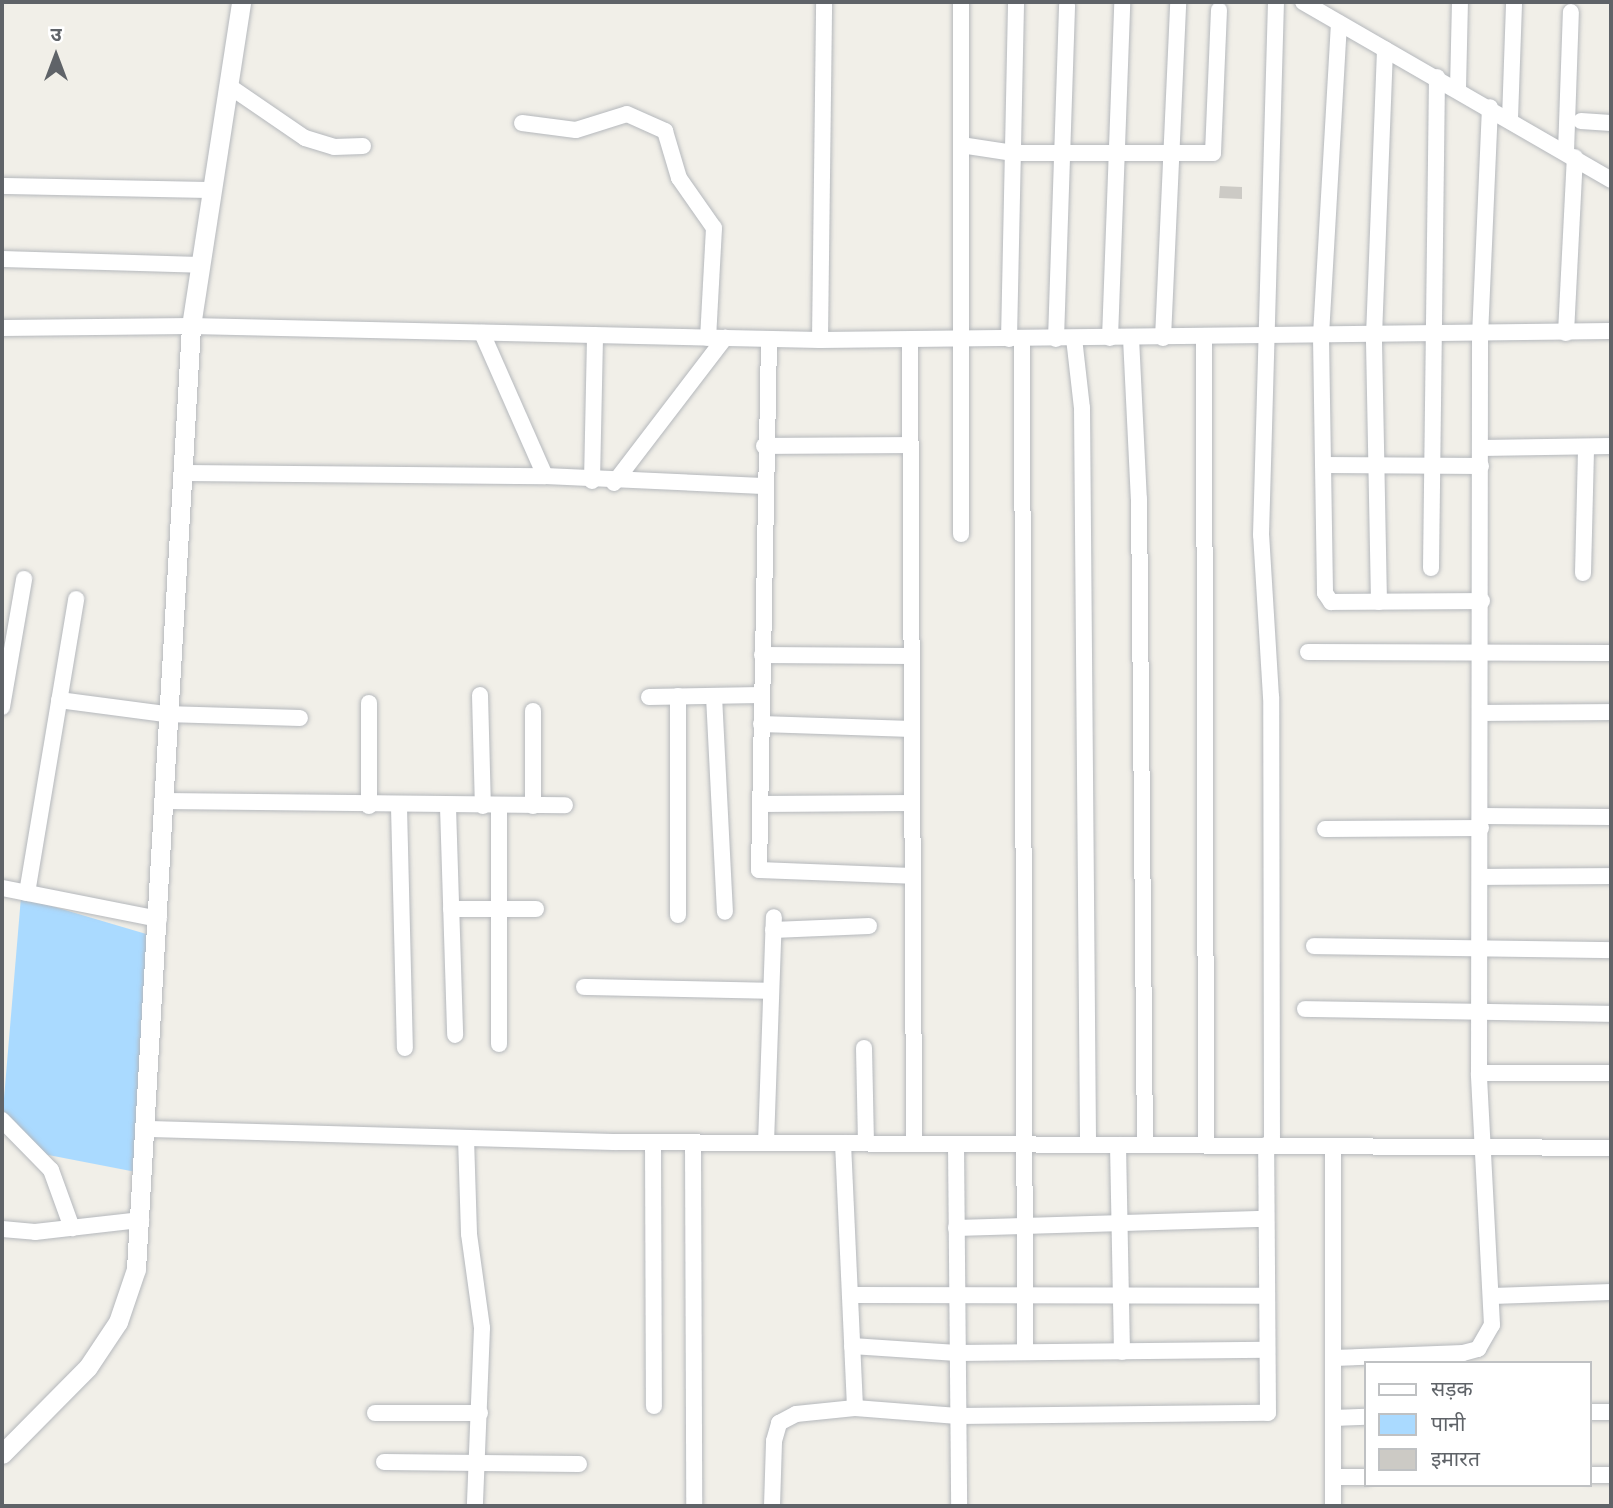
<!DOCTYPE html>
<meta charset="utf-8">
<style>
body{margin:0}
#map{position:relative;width:1613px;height:1508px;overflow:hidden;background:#f1efe8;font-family:"DM Sans","Noto Sans Devanagari",sans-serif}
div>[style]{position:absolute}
.water>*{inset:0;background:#aadaff}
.building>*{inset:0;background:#cccac5}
.roads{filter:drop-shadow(0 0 2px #b5b8bc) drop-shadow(0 0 2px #b5b8bc)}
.minor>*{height:16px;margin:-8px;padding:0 8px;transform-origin:8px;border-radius:8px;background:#fff}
.tertiary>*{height:19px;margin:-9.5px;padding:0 9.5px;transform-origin:9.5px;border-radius:9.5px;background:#fff}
span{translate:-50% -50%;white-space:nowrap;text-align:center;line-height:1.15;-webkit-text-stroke:7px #fff;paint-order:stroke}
.frame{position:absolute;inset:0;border:4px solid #5f6368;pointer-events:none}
.legend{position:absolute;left:1364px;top:1361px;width:228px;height:126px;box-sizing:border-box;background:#fff;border:2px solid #bfc1c3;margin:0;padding:9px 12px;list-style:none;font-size:21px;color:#5f6368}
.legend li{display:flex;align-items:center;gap:14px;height:35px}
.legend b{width:35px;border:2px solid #bfc1c3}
.north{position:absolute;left:21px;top:21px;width:70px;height:70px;-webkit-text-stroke:5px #fff;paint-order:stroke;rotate:0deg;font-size:19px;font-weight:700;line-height:28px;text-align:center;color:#5f6368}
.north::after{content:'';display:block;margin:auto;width:24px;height:32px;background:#5f6368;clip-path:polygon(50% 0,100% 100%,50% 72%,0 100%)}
</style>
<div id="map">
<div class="water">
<i style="clip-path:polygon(21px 897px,153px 936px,136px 1172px,38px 1153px,2px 1122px)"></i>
</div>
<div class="building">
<i style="clip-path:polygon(1220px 186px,1242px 187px,1242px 199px,1219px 198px)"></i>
</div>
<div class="roads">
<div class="minor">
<i style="left:961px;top:2px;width:532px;rotate:90deg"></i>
<i style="left:1303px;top:2px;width:356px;rotate:30deg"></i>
<i style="left:1339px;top:23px;width:315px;rotate:93.3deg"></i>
<i style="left:1321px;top:337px;width:256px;rotate:89.1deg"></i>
<i style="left:1325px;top:593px;width:11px;rotate:56deg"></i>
<i style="left:1331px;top:602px;width:151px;rotate:-0.4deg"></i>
<i style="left:229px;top:86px;width:92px;rotate:34.4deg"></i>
<i style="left:305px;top:138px;width:30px;rotate:17deg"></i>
<i style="left:334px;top:147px;width:29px;rotate:-2deg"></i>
<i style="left:1458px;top:89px;width:87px;rotate:-88.7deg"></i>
<i style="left:1510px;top:119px;width:117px;rotate:-88deg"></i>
<i style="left:1581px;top:121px;width:30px;rotate:4deg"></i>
<i style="left:522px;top:123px;width:54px;rotate:7.4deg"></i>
<i style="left:576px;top:130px;width:53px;rotate:-17.4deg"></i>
<i style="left:627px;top:114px;width:42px;rotate:24.1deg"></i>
<i style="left:665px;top:131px;width:49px;rotate:73.4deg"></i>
<i style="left:679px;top:178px;width:61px;rotate:55deg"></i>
<i style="left:714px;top:228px;width:110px;rotate:93.1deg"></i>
<i style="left:961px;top:145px;width:53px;rotate:8.7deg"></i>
<i style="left:1013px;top:153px;width:200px"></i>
<i style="left:1213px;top:153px;width:143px;rotate:-87.6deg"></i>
<i style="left:1566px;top:152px;width:140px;rotate:-88deg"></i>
<i style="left:2px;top:186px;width:211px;rotate:1.1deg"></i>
<i style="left:2px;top:259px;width:198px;rotate:1.7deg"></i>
<i style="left:2px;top:328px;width:189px;rotate:-0.6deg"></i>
<i style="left:191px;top:326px;width:629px;rotate:1.28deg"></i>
<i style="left:820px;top:340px;width:791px;rotate:-0.65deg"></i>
<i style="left:482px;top:333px;width:156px;rotate:66.2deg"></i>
<i style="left:1566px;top:333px;width:176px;rotate:-87.1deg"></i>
<i style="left:1204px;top:337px;width:808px;rotate:89.86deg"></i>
<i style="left:1074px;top:338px;width:70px;rotate:83.5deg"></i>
<i style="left:1082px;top:408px;width:736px;rotate:89.53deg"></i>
<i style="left:1110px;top:338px;width:334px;rotate:-87.9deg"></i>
<i style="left:1131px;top:338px;width:161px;rotate:87.2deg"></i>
<i style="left:1139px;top:499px;width:646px;rotate:89.47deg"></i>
<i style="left:1163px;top:338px;width:336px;rotate:-87.4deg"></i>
<i style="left:1009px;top:339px;width:337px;rotate:-88.8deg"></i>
<i style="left:1022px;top:339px;width:1013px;rotate:89.83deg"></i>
<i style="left:1056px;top:339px;width:334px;rotate:-88.1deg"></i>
<i style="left:769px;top:340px;width:530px;rotate:91.08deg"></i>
<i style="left:759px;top:870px;width:153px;rotate:2.2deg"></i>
<i style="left:820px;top:340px;width:338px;rotate:-89.3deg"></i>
<i style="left:910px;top:340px;width:804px;rotate:89.71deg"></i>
<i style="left:764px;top:446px;width:146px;rotate:-0.4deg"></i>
<i style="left:1481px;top:448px;width:130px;rotate:-0.9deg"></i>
<i style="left:1325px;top:465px;width:156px;rotate:0.4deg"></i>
<i style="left:185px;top:473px;width:360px;rotate:0.5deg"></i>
<i style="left:545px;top:476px;width:218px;rotate:2.6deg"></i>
<i style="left:592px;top:481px;width:146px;rotate:-88.8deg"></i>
<i style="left:614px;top:483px;width:183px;rotate:-52.6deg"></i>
<i style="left:1431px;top:568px;width:491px;rotate:-89.3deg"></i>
<i style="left:1583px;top:573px;width:126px;rotate:-88.6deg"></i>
<i style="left:1379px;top:602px;width:266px;rotate:-91.1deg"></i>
<i style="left:1374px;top:336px;width:287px;rotate:-87.8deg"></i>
<i style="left:1308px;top:652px;width:303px;rotate:0.2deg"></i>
<i style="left:762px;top:655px;width:149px;rotate:0.4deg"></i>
<i style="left:480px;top:695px;width:111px;rotate:88.5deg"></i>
<i style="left:678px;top:696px;width:219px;rotate:90deg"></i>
<i style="left:714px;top:696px;width:216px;rotate:87.1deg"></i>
<i style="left:649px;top:697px;width:112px;rotate:-1deg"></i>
<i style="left:59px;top:700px;width:107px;rotate:7.5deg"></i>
<i style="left:165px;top:714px;width:135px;rotate:1.7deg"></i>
<i style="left:2px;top:707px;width:130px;rotate:-80.2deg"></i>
<i style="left:533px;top:711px;width:95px;rotate:90deg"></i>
<i style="left:1483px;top:713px;width:128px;rotate:-0.4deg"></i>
<i style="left:761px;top:724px;width:151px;rotate:1.9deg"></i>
<i style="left:164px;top:801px;width:401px;rotate:0.6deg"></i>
<i style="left:760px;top:804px;width:152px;rotate:-0.4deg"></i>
<i style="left:369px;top:806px;width:103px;rotate:-90deg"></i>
<i style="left:499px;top:806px;width:238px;rotate:90deg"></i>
<i style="left:399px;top:807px;width:241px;rotate:88.6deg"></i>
<i style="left:448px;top:807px;width:228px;rotate:88.2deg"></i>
<i style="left:1482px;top:816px;width:129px;rotate:0.4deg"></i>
<i style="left:1325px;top:829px;width:156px;rotate:-0.4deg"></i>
<i style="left:1481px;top:877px;width:130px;rotate:-0.4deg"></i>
<i style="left:2px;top:888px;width:160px;rotate:11.2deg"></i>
<i style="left:27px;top:893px;width:298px;rotate:-80.5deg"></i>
<i style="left:451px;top:909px;width:85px"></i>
<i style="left:773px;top:930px;width:96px;rotate:-2.4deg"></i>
<i style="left:1314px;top:946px;width:297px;rotate:0.8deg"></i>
<i style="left:584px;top:987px;width:187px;rotate:1.2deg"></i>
<i style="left:1305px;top:1009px;width:306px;rotate:0.9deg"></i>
<i style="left:864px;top:1048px;width:95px;rotate:88.8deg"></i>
<i style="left:1479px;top:1073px;width:132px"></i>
<i style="left:2px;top:1120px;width:70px;rotate:45.6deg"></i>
<i style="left:51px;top:1170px;width:62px;rotate:70.1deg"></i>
<i style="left:149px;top:1129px;width:465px;rotate:1.6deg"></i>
<i style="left:614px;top:1142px;width:997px;rotate:0.34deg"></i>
<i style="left:466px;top:1138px;width:96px;rotate:88.2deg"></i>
<i style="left:469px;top:1234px;width:95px;rotate:82.1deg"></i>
<i style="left:482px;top:1328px;width:178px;rotate:92.3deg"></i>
<i style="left:653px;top:1142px;width:264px;rotate:89.8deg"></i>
<i style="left:693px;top:1143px;width:363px;rotate:89.8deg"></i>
<i style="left:766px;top:1143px;width:226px;rotate:-88deg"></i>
<i style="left:843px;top:1143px;width:265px;rotate:87.4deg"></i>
<i style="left:956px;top:1144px;width:362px;rotate:89.5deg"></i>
<i style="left:1118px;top:1145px;width:207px;rotate:88.9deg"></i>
<i style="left:1272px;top:1145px;width:448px;rotate:-90.1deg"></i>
<i style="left:1271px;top:697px;width:162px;rotate:-93.5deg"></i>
<i style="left:1261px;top:535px;width:533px;rotate:-88.39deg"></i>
<i style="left:1333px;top:1146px;width:360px;rotate:90deg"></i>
<i style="left:956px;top:1228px;width:310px;rotate:-1.7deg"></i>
<i style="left:2px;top:1229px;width:33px;rotate:5deg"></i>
<i style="left:35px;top:1232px;width:107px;rotate:-6.5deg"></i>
<i style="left:850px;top:1295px;width:417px;rotate:0.1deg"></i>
<i style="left:1492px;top:1296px;width:119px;rotate:-1.9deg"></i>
<i style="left:852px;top:1346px;width:105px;rotate:3.8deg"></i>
<i style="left:957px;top:1353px;width:310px;rotate:-0.6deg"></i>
<i style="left:1333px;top:1358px;width:130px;rotate:-2.2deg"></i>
<i style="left:1463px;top:1353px;width:16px;rotate:-15deg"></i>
<i style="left:1478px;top:1349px;width:28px;rotate:-60deg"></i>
<i style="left:1492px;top:1325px;width:252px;rotate:-93deg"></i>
<i style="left:1479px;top:1073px;width:737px;rotate:-89.92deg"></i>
<i style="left:1480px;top:336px;width:229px;rotate:-87.5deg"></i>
<i style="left:1590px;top:1412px;width:21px"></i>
<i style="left:375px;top:1413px;width:105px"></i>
<i style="left:1333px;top:1418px;width:33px;rotate:-2deg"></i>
<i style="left:384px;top:1462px;width:195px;rotate:0.6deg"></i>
<i style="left:1590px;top:1475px;width:21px"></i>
<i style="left:1333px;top:1477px;width:33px"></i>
<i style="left:772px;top:1506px;width:65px;rotate:-88.2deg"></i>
<i style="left:774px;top:1441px;width:19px;rotate:-74deg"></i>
<i style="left:779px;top:1423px;width:19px;rotate:-28deg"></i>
<i style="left:796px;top:1414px;width:59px;rotate:-5.8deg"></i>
<i style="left:855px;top:1408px;width:103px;rotate:4.4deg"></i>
<i style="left:958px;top:1416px;width:310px;rotate:-0.6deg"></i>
<i style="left:1268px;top:1413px;width:268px;rotate:-90.4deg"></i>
</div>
<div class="tertiary">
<i style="left:2px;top:1454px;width:122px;rotate:-45.3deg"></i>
<i style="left:88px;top:1367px;width:54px;rotate:-56.3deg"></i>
<i style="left:118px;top:1322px;width:56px;rotate:-71.2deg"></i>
<i style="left:136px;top:1269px;width:945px;rotate:-86.66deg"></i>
<i style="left:191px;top:326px;width:328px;rotate:-81.2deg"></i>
</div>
</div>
<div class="frame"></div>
<ul class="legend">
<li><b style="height:9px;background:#fff"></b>सड़क</li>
<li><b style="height:19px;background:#aadaff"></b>पानी</li>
<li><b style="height:19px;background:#cccac5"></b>इमारत</li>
</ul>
<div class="north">उ</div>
</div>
